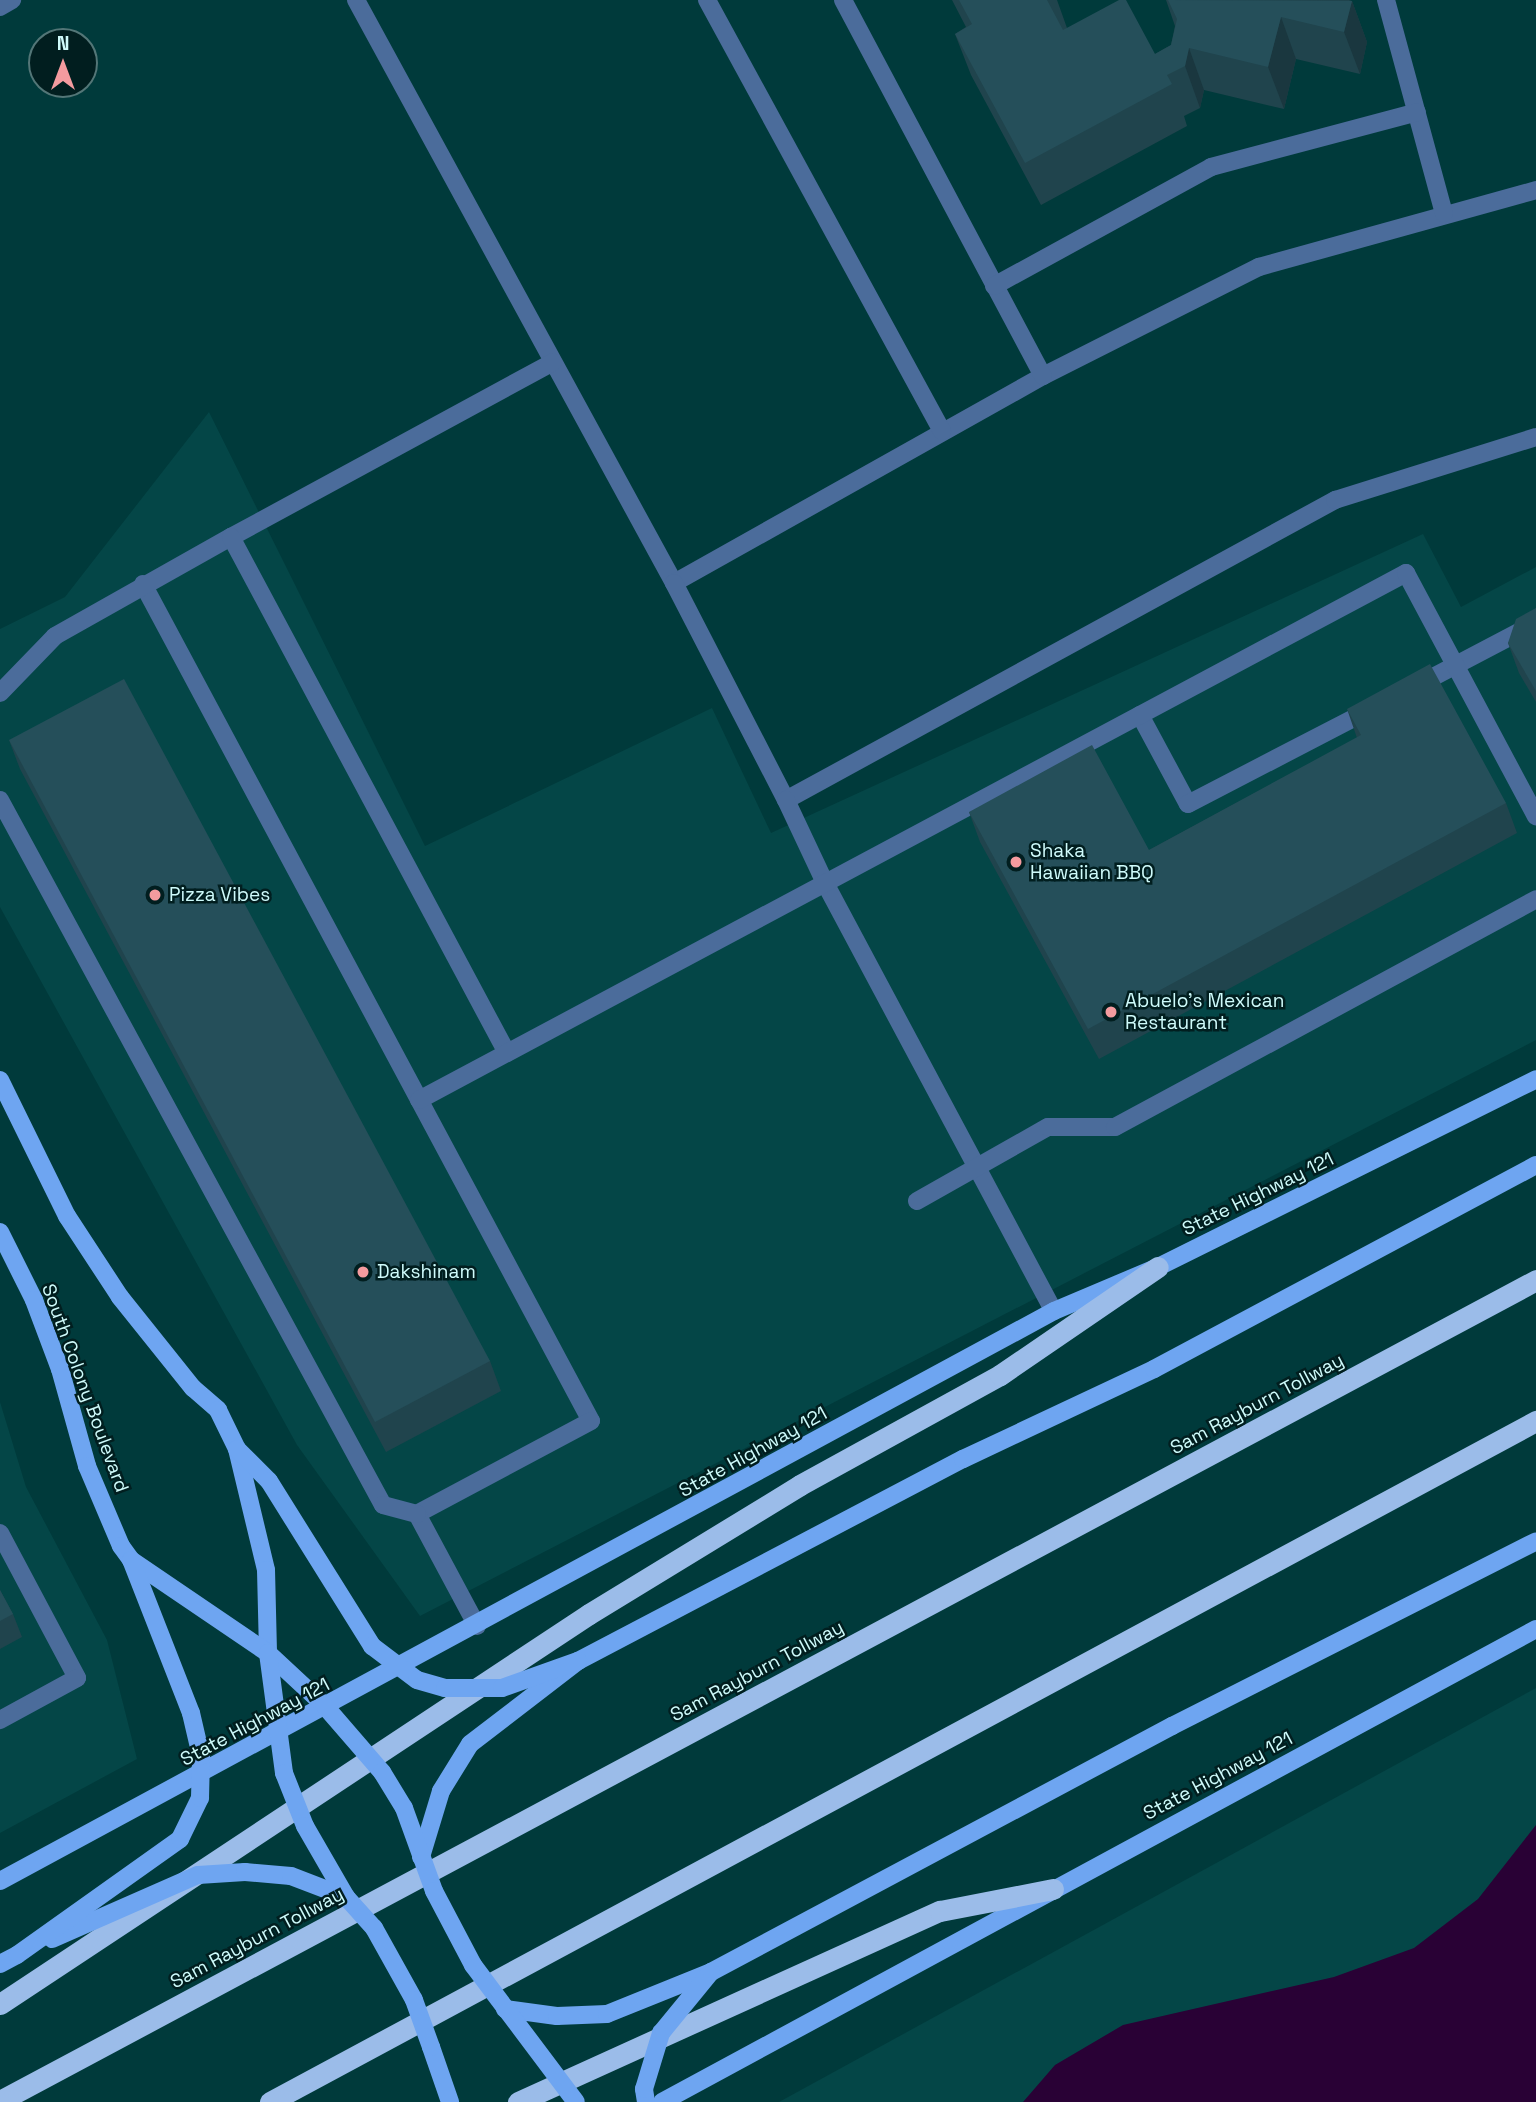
<!DOCTYPE html>
<style>
body{margin:0}
#map{position:relative;width:1536px;height:2102px;overflow:hidden;background:#003a3b;font-family:"Space Grotesk",sans-serif}
div>[style]{position:absolute}
.built>*{inset:0;background:#044647}
.water>*{inset:0;background:#290135}
.minor>*{height:18px;margin:-9px;padding:0 9px;transform-origin:9px;border-radius:9px;background:#4b6c9b}
.major>*{height:18px;margin:-9px;padding:0 9px;transform-origin:9px;border-radius:9px;background:#6ea5f1}
.highway>*{height:21px;margin:-10.5px;padding:0 10.5px;transform-origin:10.5px;border-radius:10.5px;background:#9bbce9}
.major-bridge>*{height:18px;margin:-9px;padding:0 9px;transform-origin:9px;border-radius:9px;background:#6ea5f1}
.wall>*{inset:0;background:#20444d}
.shaded-wall>*{inset:0;background:#1a373f}
.building>*{inset:0;background:#254f5a}
.dots>*{width:19px;height:19px;translate:-50% -50%;box-sizing:border-box;border:4px solid #011e1f;border-radius:50%}
span{translate:-50% -50%;white-space:nowrap;text-align:center;line-height:1.15;-webkit-text-stroke:5px #011e1f;paint-order:stroke}
.poi-label{font-size:19px;color:#cffbfb}
.left{translate:0 -50%;text-align:left}
.street-label{font-size:19px;color:#cffbfb}
.north{position:absolute;left:28px;top:28px;width:70px;height:70px;box-sizing:border-box;background:#011e1f;border:2px solid #537677;border-radius:50%;rotate:0deg;font-size:19px;font-weight:700;line-height:28px;text-align:center;color:#cffbfb}
.north::after{content:'';display:block;margin:auto;width:24px;height:32px;background:#f49b9f;clip-path:polygon(50% 0,100% 100%,50% 72%,0 100%)}
</style>
<div id="map">
<div class="built">
<i style="clip-path:polygon(209px 412px,425px 846px,712px 708px,771px 833px,1423px 534px,1461px 607px,1536px 567px,1536px 1040px,420px 1616px,297px 1445px,0 907px,0 629px,65px 597px)"></i>
<i style="clip-path:polygon(0 1402px,26px 1487px,107px 1640px,137px 1759px,0 1833px)"></i>
<i style="clip-path:polygon(1536px 1688px,1536px 2102px,779px 2102px)"></i>
</div>
<div class="water">
<i style="clip-path:polygon(1536px 1825px,1536px 2102px,1023px 2102px,1055px 2065px,1123px 2025px,1334px 1977px,1414px 1948px,1478px 1899px)"></i>
</div>
<div class="minor">
<i style="left:356px;top:0;width:664px;rotate:61.39deg"></i>
<i style="left:674px;top:583px;width:423px;rotate:-29.3deg"></i>
<i style="left:1043px;top:376px;width:242px;rotate:-26.8deg"></i>
<i style="left:1259px;top:267px;width:288px;rotate:-15.5deg"></i>
<i style="left:707px;top:0;width:491px;rotate:61.4deg"></i>
<i style="left:843px;top:0;width:426px;rotate:62deg"></i>
<i style="left:1386px;top:0;width:221px;rotate:74.8deg"></i>
<i style="left:0;top:7px;width:14px;rotate:-30deg"></i>
<i style="left:994px;top:286px;width:247px;rotate:-28.7deg"></i>
<i style="left:1211px;top:167px;width:213px;rotate:-14.9deg"></i>
<i style="left:231px;top:537px;width:366px;rotate:-28.5deg"></i>
<i style="left:674px;top:583px;width:244px;rotate:62.7deg"></i>
<i style="left:786px;top:800px;width:626px;rotate:-28.65deg"></i>
<i style="left:1335px;top:500px;width:211px;rotate:-17.4deg"></i>
<i style="left:143px;top:584px;width:949px;rotate:61.84deg"></i>
<i style="left:591px;top:1421px;width:197px;rotate:151.9deg"></i>
<i style="left:417px;top:1514px;width:127px;rotate:61.8deg"></i>
<i style="left:1416px;top:686px;width:136px;rotate:-27.7deg"></i>
<i style="left:0;top:693px;width:79px;rotate:-46deg"></i>
<i style="left:55px;top:636px;width:202px;rotate:-29.4deg"></i>
<i style="left:231px;top:537px;width:585px;rotate:61.86deg"></i>
<i style="left:1140px;top:715px;width:101px;rotate:61.7deg"></i>
<i style="left:1188px;top:804px;width:204px;rotate:-27.4deg"></i>
<i style="left:0;top:800px;width:802px;rotate:61.49deg"></i>
<i style="left:383px;top:1505px;width:35px;rotate:15deg"></i>
<i style="left:786px;top:800px;width:92px;rotate:64.8deg"></i>
<i style="left:825px;top:883px;width:485px;rotate:61.9deg"></i>
<i style="left:419px;top:1100px;width:1119px;rotate:-28.1deg"></i>
<i style="left:1406px;top:573px;width:276px;rotate:61.9deg"></i>
<i style="left:917px;top:1201px;width:150px;rotate:-29.5deg"></i>
<i style="left:1048px;top:1127px;width:67px"></i>
<i style="left:1115px;top:1127px;width:479px;rotate:-28.4deg"></i>
<i style="left:0;top:1533px;width:164px;rotate:62deg"></i>
<i style="left:77px;top:1678px;width:88px;rotate:151.4deg"></i>
</div>
<div class="major">
<i style="left:0;top:1080px;width:152px;rotate:63.8deg"></i>
<i style="left:67px;top:1216px;width:97px;rotate:56.8deg"></i>
<i style="left:120px;top:1297px;width:117px;rotate:51.3deg"></i>
<i style="left:193px;top:1388px;width:33px;rotate:41deg"></i>
<i style="left:218px;top:1410px;width:43px;rotate:64deg"></i>
<i style="left:237px;top:1449px;width:124px;rotate:76.5deg"></i>
<i style="left:266px;top:1570px;width:83px;rotate:88.6deg"></i>
<i style="left:0;top:1232px;width:76px;rotate:63.4deg"></i>
<i style="left:34px;top:1300px;width:74px;rotate:69.4deg"></i>
<i style="left:60px;top:1369px;width:101px;rotate:74.4deg"></i>
<i style="left:87px;top:1466px;width:87px;rotate:67deg"></i>
<i style="left:121px;top:1546px;width:17px;rotate:54deg"></i>
<i style="left:131px;top:1560px;width:166px;rotate:34.2deg"></i>
<i style="left:421px;top:1857px;width:69px;rotate:-73.1deg"></i>
<i style="left:441px;top:1791px;width:55px;rotate:-58.3deg"></i>
<i style="left:470px;top:1744px;width:136px;rotate:-37.5deg"></i>
<i style="left:578px;top:1661px;width:435px;rotate:-27.7deg"></i>
<i style="left:963px;top:1459px;width:211px;rotate:-25.2deg"></i>
<i style="left:1154px;top:1369px;width:433px;rotate:-28.1deg"></i>
<i style="left:0;top:1881px;width:1198px;rotate:-28.4deg"></i>
<i style="left:1054px;top:1311px;width:113px;rotate:-22.9deg"></i>
<i style="left:1158px;top:1267px;width:422px;rotate:-26.4deg"></i>
<i style="left:0;top:1964px;width:19px;rotate:-28deg"></i>
<i style="left:505px;top:2009px;width:52px;rotate:7.7deg"></i>
<i style="left:557px;top:2016px;width:50px;rotate:-2.3deg"></i>
<i style="left:607px;top:2014px;width:112px;rotate:-22deg"></i>
<i style="left:711px;top:1972px;width:523px;rotate:-28.09deg"></i>
<i style="left:1172px;top:1726px;width:408px;rotate:-26.9deg"></i>
<i style="left:431px;top:2047px;width:58px;rotate:70.9deg"></i>
<i style="left:662px;top:2102px;width:994px;rotate:-28.42deg"></i>
</div>
<div class="highway">
<i style="left:0;top:2004px;width:706px;rotate:-33.51deg"></i>
<i style="left:589px;top:1614px;width:247px;rotate:-31.4deg"></i>
<i style="left:800px;top:1485px;width:228px;rotate:-28.8deg"></i>
<i style="left:1000px;top:1375px;width:191px;rotate:-34.4deg"></i>
<i style="left:0;top:2101px;width:1742px;rotate:-28.12deg"></i>
<i style="left:270px;top:2102px;width:1438px;rotate:-28.28deg"></i>
<i style="left:518px;top:2102px;width:463px;rotate:-24.4deg"></i>
<i style="left:940px;top:1911px;width:115px;rotate:-11deg"></i>
</div>
<div class="major-bridge">
<i style="left:237px;top:1449px;width:45px;rotate:45deg"></i>
<i style="left:269px;top:1481px;width:195px;rotate:58deg"></i>
<i style="left:372px;top:1646px;width:56px;rotate:37.1deg"></i>
<i style="left:417px;top:1680px;width:29px;rotate:16deg"></i>
<i style="left:445px;top:1688px;width:57px"></i>
<i style="left:502px;top:1688px;width:81px;rotate:-19.6deg"></i>
<i style="left:268px;top:1653px;width:76px;rotate:42.9deg"></i>
<i style="left:324px;top:1705px;width:89px;rotate:49.1deg"></i>
<i style="left:382px;top:1772px;width:42px;rotate:58.6deg"></i>
<i style="left:404px;top:1808px;width:88px;rotate:70.1deg"></i>
<i style="left:434px;top:1891px;width:84px;rotate:62.2deg"></i>
<i style="left:473px;top:1965px;width:171px;rotate:53.1deg"></i>
<i style="left:268px;top:1653px;width:121px;rotate:82.4deg"></i>
<i style="left:284px;top:1773px;width:57px;rotate:68.4deg"></i>
<i style="left:305px;top:1826px;width:82px;rotate:60deg"></i>
<i style="left:346px;top:1897px;width:42px;rotate:47.9deg"></i>
<i style="left:374px;top:1928px;width:82px;rotate:60.9deg"></i>
<i style="left:414px;top:2000px;width:50px;rotate:70.1deg"></i>
<i style="left:52px;top:1939px;width:159px;rotate:-23.7deg"></i>
<i style="left:198px;top:1875px;width:47px;rotate:-3.7deg"></i>
<i style="left:245px;top:1872px;width:46px;rotate:5deg"></i>
<i style="left:291px;top:1876px;width:59px;rotate:20.9deg"></i>
<i style="left:17px;top:1955px;width:200px;rotate:-35.4deg"></i>
<i style="left:180px;top:1839px;width:46px;rotate:-64deg"></i>
<i style="left:200px;top:1798px;width:42px;rotate:-88.6deg"></i>
<i style="left:201px;top:1756px;width:44px;rotate:-103.1deg"></i>
<i style="left:191px;top:1713px;width:164px;rotate:-111.4deg"></i>
<i style="left:646px;top:2102px;width:13px;rotate:-99deg"></i>
<i style="left:644px;top:2089px;width:59px;rotate:-73.1deg"></i>
<i style="left:661px;top:2033px;width:79px;rotate:-50.7deg"></i>
</div>
<div class="wall">
<i style="clip-path:polygon(952px 0,1057px 0,1067px 28px,1155px 54px,1171px 45px,1175px 26px,1166px 0,1349px 0,1352px 1px,1367px 42px,1360px 74px,1296px 59px,1284px 109px,1204px 90px,1200px 108px,1184px 116px,1187px 126px,1041px 205px,971px 75px,955px 34px,966px 27px)"></i>
<i style="clip-path:polygon(1536px 608px,1536px 702px,1519px 673px,1508px 643px)"></i>
<i style="clip-path:polygon(1347px 709px,1506px 803px,1517px 833px,1099px 1059px,980px 842px,969px 812px,1149px 850px,1357px 738px)"></i>
<i style="clip-path:polygon(9px 740px,490px 1361px,501px 1391px,386px 1452px,20px 769px)"></i>
<i style="clip-path:polygon(0 1590px,13px 1614px,22px 1637px,0 1649px)"></i>
</div>
<div class="shaded-wall">
<i style="clip-path:polygon(1352px 1px,1367px 42px,1360px 74px,1344px 32px)"></i>
<i style="clip-path:polygon(1281px 17px,1296px 59px,1284px 109px,1268px 67px)"></i>
<i style="clip-path:polygon(1189px 48px,1204px 90px,1200px 108px,1185px 66px)"></i>
</div>
<div class="building">
<i style="clip-path:polygon(959px 0,1047px 0,1063px 30px,1119px 0,1126px 0,1155px 54px,1171px 45px,1177px 19px,1168px 0,1352px 1px,1344px 32px,1281px 17px,1268px 67px,1189px 48px,1185px 66px,1167px 75px,1172px 84px,1025px 163px,955px 34px,972px 24px)"></i>
<i style="clip-path:polygon(1536px 608px,1536px 691px,1508px 643px,1516px 619px)"></i>
<i style="clip-path:polygon(1430px 664px,1506px 803px,1088px 1029px,969px 812px,1092px 745px,1149px 850px,1361px 735px,1347px 709px)"></i>
<i style="clip-path:polygon(124px 679px,490px 1361px,375px 1422px,9px 740px)"></i>
<i style="clip-path:polygon(0 1590px,13px 1614px,0 1621px)"></i>
</div>
<div class="dots">
<i style="left:1016px;top:862px;background:#f49b9f"></i>
<i style="left:155px;top:895px;background:#f49b9f"></i>
<i style="left:1111px;top:1012px;background:#f49b9f"></i>
<i style="left:363px;top:1272px;background:#f49b9f"></i>
</div>
<div class="poi-label">
<span class="left" style="left:1030px;top:862px">Shaka<br>Hawaiian BBQ</span>
<span class="left" style="left:169px;top:895px">Pizza Vibes</span>
<span class="left" style="left:1125px;top:1012px">Abuelo's Mexican<br>Restaurant</span>
<span class="left" style="left:377px;top:1272px">Dakshinam</span>
</div>
<div class="street-label">
<span style="left:1258px;top:1194px;rotate:-26deg">State Highway 121</span>
<span style="left:85px;top:1388px;rotate:70deg">South Colony Boulevard</span>
<span style="left:1257px;top:1404px;rotate:-28deg">Sam Rayburn Tollway</span>
<span style="left:753px;top:1452px;rotate:-29deg">State Highway 121</span>
<span style="left:757px;top:1671px;rotate:-28deg">Sam Rayburn Tollway</span>
<span style="left:255px;top:1722px;rotate:-28deg">State Highway 121</span>
<span style="left:1218px;top:1776px;rotate:-28deg">State Highway 121</span>
<span style="left:257px;top:1938px;rotate:-28deg">Sam Rayburn Tollway</span>
</div>
<div class="north">N</div>
</div>
